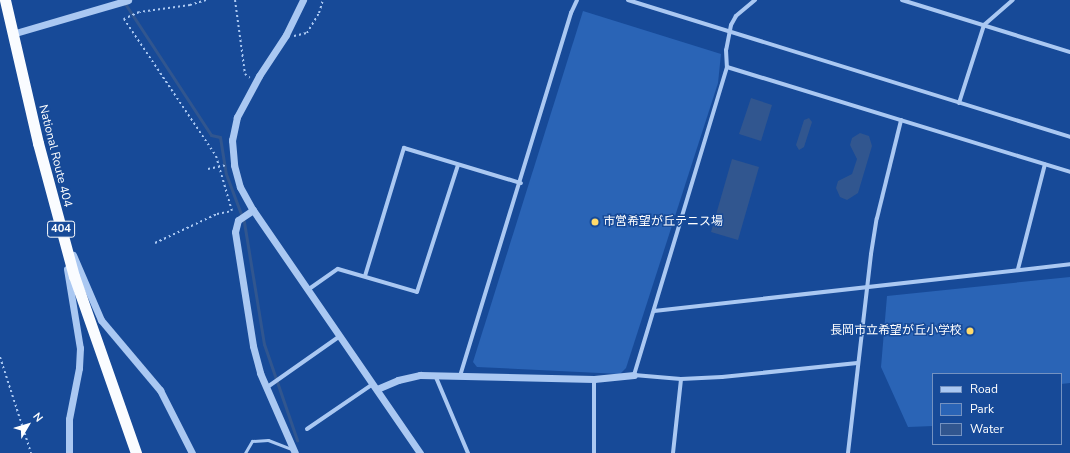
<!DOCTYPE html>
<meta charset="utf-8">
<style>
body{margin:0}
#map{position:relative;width:1070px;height:453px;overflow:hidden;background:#174a98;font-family:"Nunito Sans","Noto Sans JP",sans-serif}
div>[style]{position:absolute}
.green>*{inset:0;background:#2a64b6}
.water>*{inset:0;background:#31568f}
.stream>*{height:3px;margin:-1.5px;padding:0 1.5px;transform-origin:1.5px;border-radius:1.5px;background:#31568f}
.path>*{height:2px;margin-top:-1px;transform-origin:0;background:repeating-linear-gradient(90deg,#aac8f2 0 2px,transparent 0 5px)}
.service>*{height:3px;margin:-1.5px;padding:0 1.5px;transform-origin:1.5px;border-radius:1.5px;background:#aac8f2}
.minor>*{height:4px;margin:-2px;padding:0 2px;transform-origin:2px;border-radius:2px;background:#aac8f2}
.tertiary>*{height:7px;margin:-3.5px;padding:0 3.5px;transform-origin:3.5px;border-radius:3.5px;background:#aac8f2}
.trunk>*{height:11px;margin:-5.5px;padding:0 5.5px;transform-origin:5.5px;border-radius:5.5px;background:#fafcff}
.dots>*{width:11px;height:11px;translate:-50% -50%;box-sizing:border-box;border:2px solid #174a98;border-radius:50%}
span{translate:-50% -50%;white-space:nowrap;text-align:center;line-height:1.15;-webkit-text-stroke:3px #174a98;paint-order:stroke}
.shield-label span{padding:1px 3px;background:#174a98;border:1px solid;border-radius:3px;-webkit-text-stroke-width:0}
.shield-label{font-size:11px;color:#fff;font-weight:700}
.street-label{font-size:12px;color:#fff}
.poi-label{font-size:12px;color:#fff}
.left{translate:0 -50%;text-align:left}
.right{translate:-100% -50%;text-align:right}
.legend{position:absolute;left:932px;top:373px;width:130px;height:72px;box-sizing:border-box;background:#174a98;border:1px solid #7492c1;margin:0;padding:5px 7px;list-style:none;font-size:12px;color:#fff}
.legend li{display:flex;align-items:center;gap:8px;height:20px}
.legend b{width:20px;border:1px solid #7492c1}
.north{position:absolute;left:8px;top:405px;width:40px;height:40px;-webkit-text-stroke:3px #174a98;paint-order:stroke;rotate:52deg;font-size:11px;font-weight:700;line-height:16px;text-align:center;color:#fff}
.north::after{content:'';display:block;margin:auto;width:14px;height:18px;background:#fff;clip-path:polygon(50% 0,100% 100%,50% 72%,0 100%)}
</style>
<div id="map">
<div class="green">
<i style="clip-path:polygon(583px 11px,721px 54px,718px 83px,626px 368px,620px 374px,477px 367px,473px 362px)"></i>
<i style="clip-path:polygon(1070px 277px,1070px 383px,1061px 384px,1061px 374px,933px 374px,933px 426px,908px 427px,881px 367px,887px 296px)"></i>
</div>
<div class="water">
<i style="clip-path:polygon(751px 98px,772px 105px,761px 141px,739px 134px)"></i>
<i style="clip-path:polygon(809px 118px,812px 122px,804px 147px,799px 150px,796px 145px,804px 120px)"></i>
<i style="clip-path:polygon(860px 133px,869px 136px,872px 146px,858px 193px,847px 200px,840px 197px,836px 188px,838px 181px,852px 174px,857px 159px,850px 145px,852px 138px)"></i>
<i style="clip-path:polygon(732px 159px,759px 167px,738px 240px,711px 232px)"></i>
</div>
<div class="stream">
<i style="left:124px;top:2px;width:159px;rotate:56.8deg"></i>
<i style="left:211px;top:135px;width:9px;rotate:13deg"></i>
<i style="left:220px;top:137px;width:37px;rotate:81deg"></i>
<i style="left:226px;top:174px;width:51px;rotate:69.4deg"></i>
<i style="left:244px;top:222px;width:124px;rotate:80.7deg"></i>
<i style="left:264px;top:344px;width:102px;rotate:71deg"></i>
</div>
<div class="path">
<i style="left:206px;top:0;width:17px;rotate:163deg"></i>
<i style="left:190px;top:5px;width:51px;rotate:172.2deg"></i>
<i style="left:139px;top:12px;width:17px;rotate:155deg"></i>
<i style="left:124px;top:19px;width:165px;rotate:56.1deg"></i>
<i style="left:216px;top:156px;width:57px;rotate:73.8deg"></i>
<i style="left:235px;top:0;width:75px;rotate:82.3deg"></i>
<i style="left:245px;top:74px;width:6px;rotate:39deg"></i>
<i style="left:294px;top:36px;width:13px;rotate:-13deg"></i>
<i style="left:307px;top:33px;width:23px;rotate:-59deg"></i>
<i style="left:319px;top:13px;width:14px;rotate:-73deg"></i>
<i style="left:208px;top:169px;width:19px;rotate:-12deg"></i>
<i style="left:155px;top:243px;width:68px;rotate:-25.1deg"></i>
<i style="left:217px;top:214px;width:15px;rotate:-11deg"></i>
<i style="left:0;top:357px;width:101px;rotate:72.1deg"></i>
</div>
<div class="service">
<i style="left:245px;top:453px;width:14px;rotate:-60deg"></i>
<i style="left:252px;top:441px;width:16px;rotate:-4deg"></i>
<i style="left:268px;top:440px;width:26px;rotate:21deg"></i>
</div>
<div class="minor">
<i style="left:628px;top:0;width:463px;rotate:17.2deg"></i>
<i style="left:755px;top:0;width:25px;rotate:140deg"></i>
<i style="left:736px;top:16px;width:10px;rotate:119deg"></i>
<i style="left:731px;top:25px;width:25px;rotate:101deg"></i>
<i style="left:726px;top:50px;width:17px;rotate:87deg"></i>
<i style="left:727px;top:67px;width:322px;rotate:106.8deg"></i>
<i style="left:634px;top:375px;width:47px;rotate:4.9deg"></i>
<i style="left:681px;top:379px;width:41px;rotate:-2.8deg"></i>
<i style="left:722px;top:377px;width:136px;rotate:-5.9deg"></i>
<i style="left:902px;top:0;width:176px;rotate:17.2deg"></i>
<i style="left:727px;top:67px;width:359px;rotate:17deg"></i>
<i style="left:959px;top:103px;width:82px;rotate:-72.2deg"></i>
<i style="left:984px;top:25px;width:38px;rotate:-41deg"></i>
<i style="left:1018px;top:269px;width:108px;rotate:-75.6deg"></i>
<i style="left:365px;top:276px;width:134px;rotate:-73.1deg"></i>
<i style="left:404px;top:148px;width:122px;rotate:16.7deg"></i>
<i style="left:309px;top:289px;width:35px;rotate:-35deg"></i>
<i style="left:338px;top:269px;width:82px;rotate:16.2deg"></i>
<i style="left:417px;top:292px;width:133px;rotate:-72.1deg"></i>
<i style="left:654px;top:311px;width:419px;rotate:-6.4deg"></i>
<i style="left:435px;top:375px;width:85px;rotate:67.1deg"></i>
<i style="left:460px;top:376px;width:380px;rotate:-73deg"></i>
<i style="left:571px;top:13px;width:14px;rotate:-65deg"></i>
<i style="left:594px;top:379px;width:74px;rotate:90deg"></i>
<i style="left:266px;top:388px;width:90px;rotate:-35.1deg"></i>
<i style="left:307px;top:429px;width:80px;rotate:-34.3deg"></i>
<i style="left:673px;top:453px;width:74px;rotate:-83.8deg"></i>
<i style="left:848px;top:453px;width:200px;rotate:-83.4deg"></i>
<i style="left:871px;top:254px;width:36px;rotate:-81deg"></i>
<i style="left:877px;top:218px;width:101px;rotate:-76.2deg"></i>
</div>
<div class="tertiary">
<i style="left:303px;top:0;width:39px;rotate:116deg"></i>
<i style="left:286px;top:35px;width:49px;rotate:123.4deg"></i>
<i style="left:259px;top:76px;width:47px;rotate:118.2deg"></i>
<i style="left:237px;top:117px;width:24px;rotate:102deg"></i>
<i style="left:232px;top:140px;width:25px;rotate:85deg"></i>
<i style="left:234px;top:165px;width:23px;rotate:75deg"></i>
<i style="left:240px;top:187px;width:26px;rotate:61deg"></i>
<i style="left:253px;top:210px;width:295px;rotate:55.5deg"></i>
<i style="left:12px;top:34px;width:121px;rotate:-16.3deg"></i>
<i style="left:253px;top:210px;width:18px;rotate:146deg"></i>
<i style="left:238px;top:220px;width:12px;rotate:104deg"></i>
<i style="left:235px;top:232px;width:115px;rotate:81deg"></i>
<i style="left:253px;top:346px;width:28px;rotate:75deg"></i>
<i style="left:260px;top:373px;width:87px;rotate:66.4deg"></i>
<i style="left:73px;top:255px;width:71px;rotate:66.7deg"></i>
<i style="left:101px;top:320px;width:92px;rotate:49.9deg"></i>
<i style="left:160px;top:390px;width:71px;rotate:63.1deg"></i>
<i style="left:67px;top:269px;width:80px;rotate:80.7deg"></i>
<i style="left:80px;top:348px;width:20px;rotate:93deg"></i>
<i style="left:79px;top:368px;width:52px;rotate:101.1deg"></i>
<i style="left:69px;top:419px;width:34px;rotate:90deg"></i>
<i style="left:377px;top:389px;width:23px;rotate:-23deg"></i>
<i style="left:398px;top:380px;width:23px;rotate:-13deg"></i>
<i style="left:420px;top:375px;width:174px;rotate:1.3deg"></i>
<i style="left:594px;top:379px;width:40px;rotate:-5.7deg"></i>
</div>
<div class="trunk">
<i style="left:5px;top:0;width:147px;rotate:77deg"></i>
<i style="left:38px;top:143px;width:138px;rotate:74.9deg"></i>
<i style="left:74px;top:276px;width:188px;rotate:70.7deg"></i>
</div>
<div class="dots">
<i style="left:595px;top:222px;background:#ffda6b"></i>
<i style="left:970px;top:331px;background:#ffda6b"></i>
</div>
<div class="shield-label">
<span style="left:61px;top:229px">404</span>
</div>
<div class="street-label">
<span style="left:55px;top:156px;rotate:76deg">National Route 404</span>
</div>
<div class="poi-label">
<span class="left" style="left:603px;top:222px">市営希望が丘テニス場</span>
<span class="right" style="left:962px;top:331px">長岡市立希望が丘小学校</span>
</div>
<ul class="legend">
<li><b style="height:5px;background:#aac8f2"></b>Road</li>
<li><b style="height:11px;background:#2a64b6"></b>Park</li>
<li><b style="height:11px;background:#31568f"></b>Water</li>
</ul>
<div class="north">N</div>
</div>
